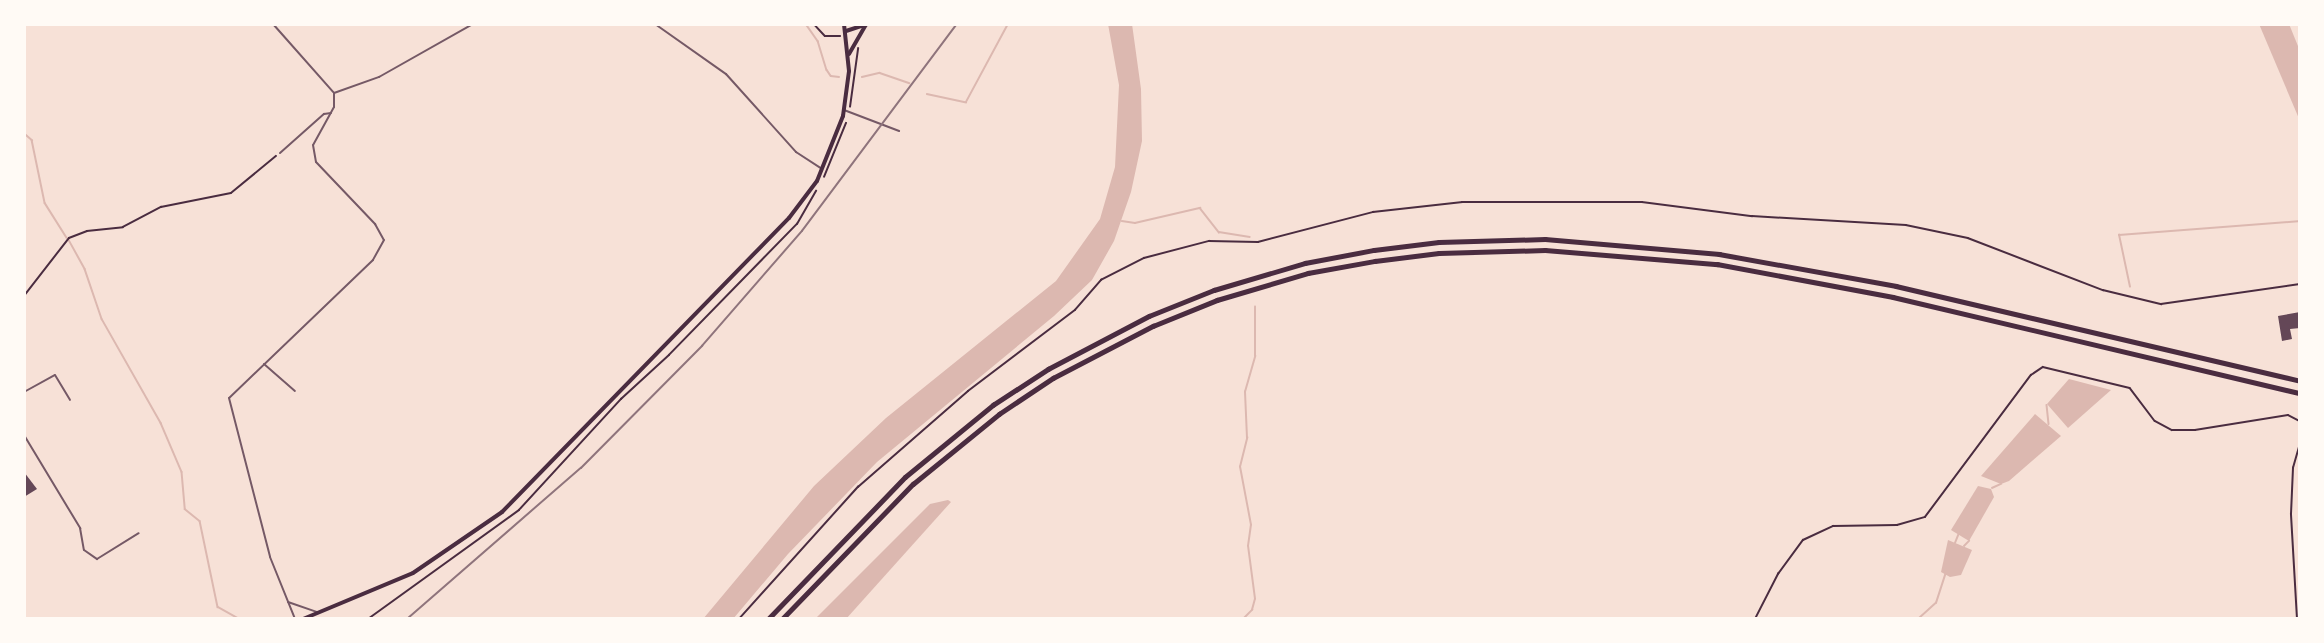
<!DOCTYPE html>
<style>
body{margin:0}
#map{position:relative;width:2324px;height:643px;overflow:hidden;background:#f7e1d7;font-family:"Varela Round",sans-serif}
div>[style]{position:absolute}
.water>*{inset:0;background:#dcb8b0}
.stream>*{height:1.5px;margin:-0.75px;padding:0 0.75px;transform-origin:0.75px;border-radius:0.75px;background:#dcb8b0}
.building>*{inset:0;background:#644757}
.path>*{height:1.5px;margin:-0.75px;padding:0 0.75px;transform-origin:0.75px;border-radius:0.75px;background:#4a2c40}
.minor>*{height:2px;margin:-1px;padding:0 1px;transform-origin:1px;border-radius:1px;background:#755966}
.secondary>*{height:4px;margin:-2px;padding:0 2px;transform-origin:2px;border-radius:2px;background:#4a2c40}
.primary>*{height:4px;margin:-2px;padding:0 2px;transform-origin:2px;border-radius:2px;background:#4a2c40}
.motorway>*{height:4.5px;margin:-2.25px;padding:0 2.25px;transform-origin:2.25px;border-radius:2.25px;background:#4a2c40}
.rail>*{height:1.5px;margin:-0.75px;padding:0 0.75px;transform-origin:0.75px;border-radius:0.75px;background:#8f747c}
span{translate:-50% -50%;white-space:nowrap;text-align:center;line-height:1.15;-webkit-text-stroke:4.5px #fffaf5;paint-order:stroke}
.frame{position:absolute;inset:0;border:26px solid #fffaf5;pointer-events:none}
</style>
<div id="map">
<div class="water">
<i style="clip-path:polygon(1108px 24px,1132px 24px,1141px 89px,1142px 141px,1131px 192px,1114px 241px,1092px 280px,1054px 316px,877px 462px,788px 554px,733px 619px,703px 619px,814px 486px,886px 418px,1056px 281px,1100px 219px,1115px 167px,1119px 85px)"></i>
<i style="clip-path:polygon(2259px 24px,2289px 24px,2300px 51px,2300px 121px)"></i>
<i style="clip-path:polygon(2069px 379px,2111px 390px,2068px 428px,2047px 404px)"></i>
<i style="clip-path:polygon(2035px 414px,2061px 436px,2009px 481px,2001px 484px,1981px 476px)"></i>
<i style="clip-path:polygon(1978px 486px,1991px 489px,1994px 497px,1969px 541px,1951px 530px)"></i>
<i style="clip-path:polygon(948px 500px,951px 502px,846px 619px,815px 619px,930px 504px)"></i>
<i style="clip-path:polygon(1948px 540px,1972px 550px,1961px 575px,1950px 577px,1941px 572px)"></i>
</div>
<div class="stream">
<i style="left:806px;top:24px;width:21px;rotate:55deg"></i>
<i style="left:818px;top:41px;width:30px;rotate:73deg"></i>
<i style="left:827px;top:70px;width:7px;rotate:56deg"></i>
<i style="left:831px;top:76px;width:8px;rotate:7deg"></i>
<i style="left:862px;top:77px;width:18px;rotate:-13deg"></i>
<i style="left:880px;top:73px;width:31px;rotate:19deg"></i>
<i style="left:927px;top:94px;width:40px;rotate:12deg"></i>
<i style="left:966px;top:102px;width:89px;rotate:-61.7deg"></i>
<i style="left:24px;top:133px;width:11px;rotate:41deg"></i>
<i style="left:32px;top:140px;width:64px;rotate:78.3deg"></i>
<i style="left:45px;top:203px;width:41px;rotate:57.8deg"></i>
<i style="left:1122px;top:221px;width:13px;rotate:9deg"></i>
<i style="left:1135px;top:223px;width:67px;rotate:-13deg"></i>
<i style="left:1200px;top:208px;width:31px;rotate:52deg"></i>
<i style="left:1219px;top:232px;width:31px;rotate:9deg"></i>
<i style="left:69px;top:240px;width:33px;rotate:61deg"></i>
<i style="left:85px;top:269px;width:53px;rotate:71.2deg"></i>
<i style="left:102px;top:319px;width:120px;rotate:60.4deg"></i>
<i style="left:161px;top:423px;width:53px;rotate:66.8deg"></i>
<i style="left:182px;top:472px;width:37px;rotate:85deg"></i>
<i style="left:185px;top:509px;width:19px;rotate:39deg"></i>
<i style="left:200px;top:521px;width:88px;rotate:78.2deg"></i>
<i style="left:218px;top:607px;width:25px;rotate:29deg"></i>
<i style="left:2130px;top:287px;width:53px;rotate:-101.9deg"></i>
<i style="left:2119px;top:235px;width:182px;rotate:-4.4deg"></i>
<i style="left:2047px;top:405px;width:19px;rotate:84deg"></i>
<i style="left:1992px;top:488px;width:10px;rotate:-24deg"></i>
<i style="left:1955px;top:543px;width:11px;rotate:-68deg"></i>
<i style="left:1964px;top:546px;width:7px;rotate:-45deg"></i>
<i style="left:1243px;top:619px;width:13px;rotate:-45deg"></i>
<i style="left:1252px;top:610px;width:11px;rotate:-75deg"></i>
<i style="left:1255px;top:599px;width:53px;rotate:-97.5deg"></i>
<i style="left:1248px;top:546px;width:21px;rotate:-82deg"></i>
<i style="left:1251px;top:525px;width:59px;rotate:-100.7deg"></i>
<i style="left:1240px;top:467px;width:30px;rotate:-76deg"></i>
<i style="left:1247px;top:438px;width:46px;rotate:-92.5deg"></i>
<i style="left:1245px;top:392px;width:37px;rotate:-74deg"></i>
<i style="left:1255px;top:356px;width:49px;rotate:-90deg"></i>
<i style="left:1918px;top:619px;width:24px;rotate:-42deg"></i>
<i style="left:1936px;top:603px;width:32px;rotate:-72deg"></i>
</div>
<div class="building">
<i style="clip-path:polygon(2300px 312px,2300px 328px,2290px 329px,2292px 339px,2282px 341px,2278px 316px)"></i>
<i style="clip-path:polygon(24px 472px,37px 489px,24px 497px)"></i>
</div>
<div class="path">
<i style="left:814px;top:24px;width:16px;rotate:47deg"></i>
<i style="left:825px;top:36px;width:15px"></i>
<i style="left:850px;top:107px;width:59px;rotate:-82.1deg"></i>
<i style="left:824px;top:177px;width:58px;rotate:-67.8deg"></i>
<i style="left:24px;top:296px;width:73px;rotate:-52.2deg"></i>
<i style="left:69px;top:238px;width:19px;rotate:-21deg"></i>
<i style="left:87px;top:231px;width:36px;rotate:-6deg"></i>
<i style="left:123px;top:227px;width:43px;rotate:-27.8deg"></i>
<i style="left:161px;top:207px;width:71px;rotate:-11.3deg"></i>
<i style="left:231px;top:193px;width:58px;rotate:-39.4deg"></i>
<i style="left:368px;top:619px;width:186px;rotate:-35.8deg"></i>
<i style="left:519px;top:510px;width:151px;rotate:-47.4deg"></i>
<i style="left:621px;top:399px;width:65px;rotate:-42.5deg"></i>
<i style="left:669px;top:355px;width:183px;rotate:-45.7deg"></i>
<i style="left:797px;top:224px;width:38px;rotate:-60deg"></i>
<i style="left:739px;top:619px;width:178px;rotate:-48deg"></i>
<i style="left:858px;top:487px;width:146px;rotate:-41.1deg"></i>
<i style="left:968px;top:391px;width:134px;rotate:-37.1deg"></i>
<i style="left:1075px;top:310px;width:40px;rotate:-49deg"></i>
<i style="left:1101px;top:280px;width:48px;rotate:-27.1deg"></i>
<i style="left:1144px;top:258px;width:67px;rotate:-14.7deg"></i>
<i style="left:1209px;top:241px;width:49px;rotate:1.2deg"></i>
<i style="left:1258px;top:242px;width:119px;rotate:-14.6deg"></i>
<i style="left:1373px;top:212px;width:90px;rotate:-6.4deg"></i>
<i style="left:1462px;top:202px;width:180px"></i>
<i style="left:1642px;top:202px;width:111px;rotate:7.3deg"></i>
<i style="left:1752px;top:216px;width:154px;rotate:3.3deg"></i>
<i style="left:1906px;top:225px;width:63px;rotate:11.8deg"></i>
<i style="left:1968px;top:238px;width:145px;rotate:21.1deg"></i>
<i style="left:2103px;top:290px;width:60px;rotate:13.6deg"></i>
<i style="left:2161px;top:304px;width:140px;rotate:-8.2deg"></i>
<i style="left:1755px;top:619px;width:51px;rotate:-62.9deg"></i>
<i style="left:1778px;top:574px;width:42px;rotate:-53.7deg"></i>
<i style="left:1803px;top:540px;width:33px;rotate:-25deg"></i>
<i style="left:1833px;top:526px;width:64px;rotate:-0.9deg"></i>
<i style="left:1897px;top:525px;width:29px;rotate:-16deg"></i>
<i style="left:1925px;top:517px;width:177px;rotate:-53.3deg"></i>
<i style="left:2031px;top:375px;width:14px;rotate:-34deg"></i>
<i style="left:2043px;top:367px;width:89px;rotate:13.6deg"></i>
<i style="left:2130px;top:388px;width:41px;rotate:52.9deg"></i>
<i style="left:2155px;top:421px;width:19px;rotate:28deg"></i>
<i style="left:2172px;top:430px;width:23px"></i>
<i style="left:2195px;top:430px;width:94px;rotate:-9.2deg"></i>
<i style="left:2288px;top:415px;width:13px;rotate:27deg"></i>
<i style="left:2297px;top:619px;width:105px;rotate:-93.3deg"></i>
<i style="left:2291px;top:514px;width:46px;rotate:-87.5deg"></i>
<i style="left:2293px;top:468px;width:25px;rotate:-74deg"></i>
</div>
<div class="minor">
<i style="left:273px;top:24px;width:92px;rotate:48.5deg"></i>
<i style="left:334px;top:93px;width:14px;rotate:90deg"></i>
<i style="left:334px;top:107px;width:43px;rotate:118.9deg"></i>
<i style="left:313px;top:145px;width:17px;rotate:80deg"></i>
<i style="left:316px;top:162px;width:86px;rotate:46.4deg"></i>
<i style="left:375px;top:224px;width:18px;rotate:61deg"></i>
<i style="left:384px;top:240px;width:23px;rotate:119deg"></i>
<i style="left:373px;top:260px;width:199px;rotate:136.2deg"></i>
<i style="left:229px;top:398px;width:164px;rotate:75.5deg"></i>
<i style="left:270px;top:557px;width:67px;rotate:68deg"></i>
<i style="left:655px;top:24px;width:87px;rotate:35.2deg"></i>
<i style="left:726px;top:74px;width:105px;rotate:48.1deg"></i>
<i style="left:796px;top:152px;width:30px;rotate:33deg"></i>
<i style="left:334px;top:93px;width:48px;rotate:-19.6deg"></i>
<i style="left:379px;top:77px;width:108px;rotate:-29.4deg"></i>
<i style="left:844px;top:110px;width:59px;rotate:20.9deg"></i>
<i style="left:280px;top:153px;width:59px;rotate:-41.6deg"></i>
<i style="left:324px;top:114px;width:7px;rotate:-8deg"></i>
<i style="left:264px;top:364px;width:41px;rotate:41.1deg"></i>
<i style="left:24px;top:392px;width:35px;rotate:-29deg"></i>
<i style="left:55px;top:375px;width:29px;rotate:59deg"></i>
<i style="left:24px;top:435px;width:109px;rotate:58.9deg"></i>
<i style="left:80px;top:528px;width:22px;rotate:80deg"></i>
<i style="left:84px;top:550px;width:16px;rotate:35deg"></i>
<i style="left:97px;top:559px;width:49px;rotate:-31.8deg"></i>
<i style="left:288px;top:602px;width:31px;rotate:19deg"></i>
</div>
<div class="secondary">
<i style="left:846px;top:31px;width:23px;rotate:-18deg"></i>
</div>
<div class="primary">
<i style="left:849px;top:54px;width:34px;rotate:-60deg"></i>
<i style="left:303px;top:619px;width:119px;rotate:-22.7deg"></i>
<i style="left:413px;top:573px;width:108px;rotate:-34.4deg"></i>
<i style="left:502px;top:512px;width:411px;rotate:-45.7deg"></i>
<i style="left:789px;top:218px;width:46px;rotate:-52.9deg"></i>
<i style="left:817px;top:181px;width:70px;rotate:-68.2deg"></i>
<i style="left:843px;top:116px;width:45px;rotate:-82.4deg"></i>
<i style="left:849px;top:71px;width:47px;rotate:-96.1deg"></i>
</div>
<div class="motorway">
<i style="left:768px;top:619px;width:197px;rotate:-46deg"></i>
<i style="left:905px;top:477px;width:114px;rotate:-39.3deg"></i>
<i style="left:993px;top:405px;width:66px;rotate:-33.2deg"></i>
<i style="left:1048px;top:369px;width:114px;rotate:-27.7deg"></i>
<i style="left:1149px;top:316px;width:70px;rotate:-21.8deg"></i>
<i style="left:1214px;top:290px;width:95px;rotate:-16.5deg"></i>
<i style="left:1305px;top:263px;width:70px;rotate:-10.7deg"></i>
<i style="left:1374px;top:250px;width:65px;rotate:-7deg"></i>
<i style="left:1439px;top:242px;width:106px;rotate:-1.6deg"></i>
<i style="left:1545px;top:239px;width:175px;rotate:4.9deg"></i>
<i style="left:1719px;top:254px;width:180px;rotate:10.2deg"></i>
<i style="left:1896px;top:286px;width:415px;rotate:13.2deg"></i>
<i style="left:782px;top:619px;width:188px;rotate:-45.9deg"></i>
<i style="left:913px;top:484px;width:111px;rotate:-39.1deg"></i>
<i style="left:999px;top:414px;width:65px;rotate:-33.7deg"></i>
<i style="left:1053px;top:378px;width:113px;rotate:-27.5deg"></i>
<i style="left:1153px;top:326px;width:69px;rotate:-22.1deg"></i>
<i style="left:1217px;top:300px;width:95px;rotate:-16.5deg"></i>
<i style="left:1308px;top:273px;width:68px;rotate:-10.2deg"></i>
<i style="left:1375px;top:261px;width:64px;rotate:-7.1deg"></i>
<i style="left:1439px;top:253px;width:106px;rotate:-1.6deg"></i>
<i style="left:1545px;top:250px;width:173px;rotate:4.7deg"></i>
<i style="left:1717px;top:264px;width:179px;rotate:10.6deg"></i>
<i style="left:1893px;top:297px;width:418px;rotate:13.3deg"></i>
</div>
<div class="rail">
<i style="left:407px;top:619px;width:230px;rotate:-41deg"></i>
<i style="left:581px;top:468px;width:172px;rotate:-45.2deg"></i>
<i style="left:702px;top:346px;width:152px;rotate:-49deg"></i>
<i style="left:802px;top:231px;width:259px;rotate:-53.2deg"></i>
</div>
<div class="frame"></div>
</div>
